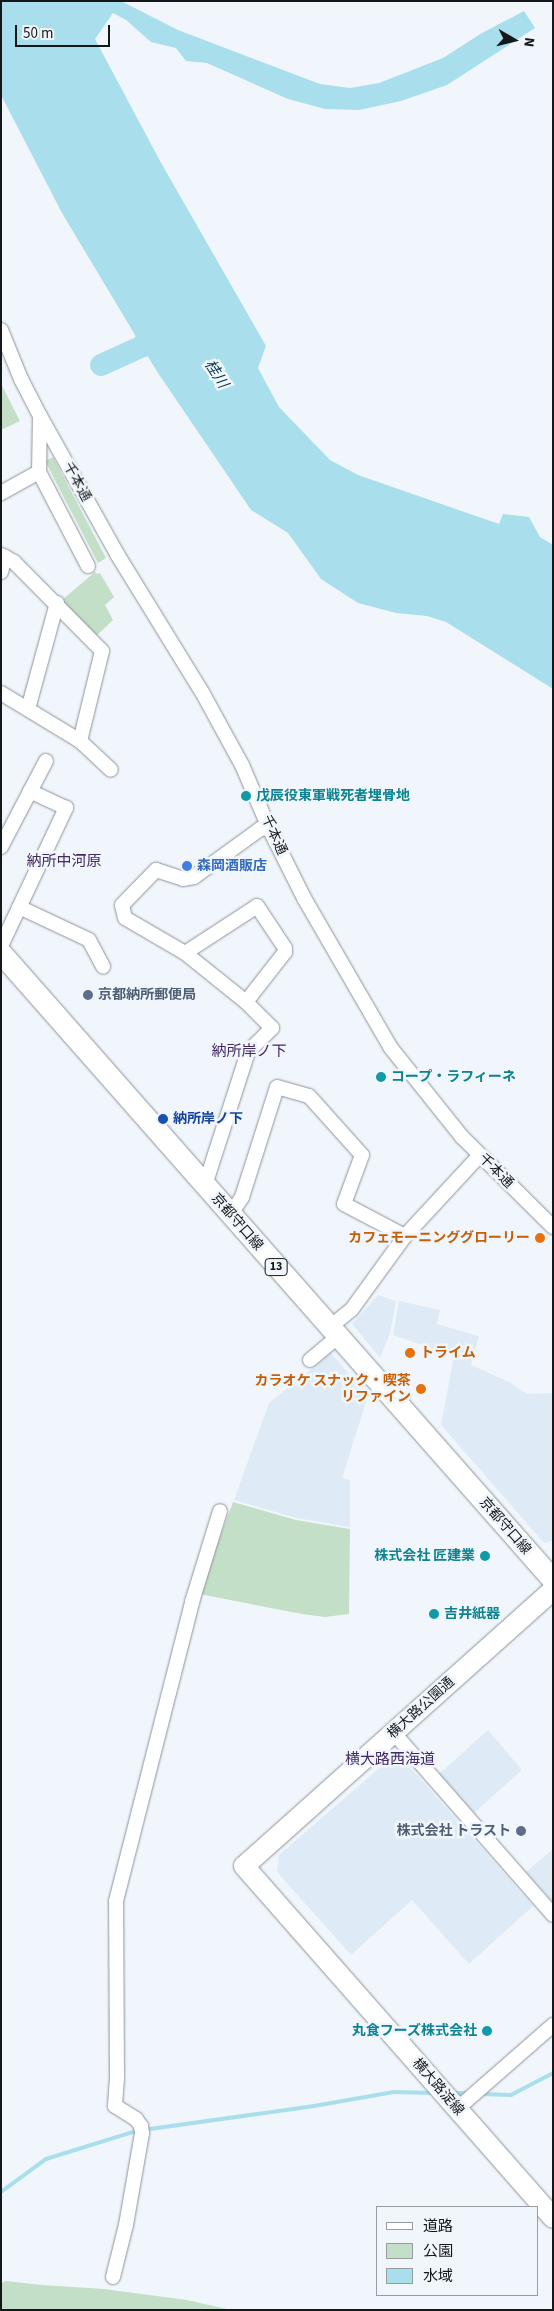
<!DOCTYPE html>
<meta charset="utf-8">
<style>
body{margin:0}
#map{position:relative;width:554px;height:2311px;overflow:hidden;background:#f0f6fc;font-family:"Source Sans 3","Noto Sans JP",sans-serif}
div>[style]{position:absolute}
.built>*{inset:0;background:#deebf6}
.green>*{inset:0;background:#c3dfc7}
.water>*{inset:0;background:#a9dfed}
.stream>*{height:4px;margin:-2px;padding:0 2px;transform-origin:2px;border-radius:2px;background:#a9dfed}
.river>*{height:22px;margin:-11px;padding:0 11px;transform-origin:11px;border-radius:11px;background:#a9dfed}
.roads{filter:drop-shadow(0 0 1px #8d9399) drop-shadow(0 0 1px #8d9399)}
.street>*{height:14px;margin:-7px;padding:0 7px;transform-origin:7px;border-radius:7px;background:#fff}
.secondary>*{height:20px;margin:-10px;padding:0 10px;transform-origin:10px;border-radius:10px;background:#fff}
.primary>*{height:21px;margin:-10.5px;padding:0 10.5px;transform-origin:10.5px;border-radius:10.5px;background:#fff}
.dots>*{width:14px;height:14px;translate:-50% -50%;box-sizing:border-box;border:2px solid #f0f6fc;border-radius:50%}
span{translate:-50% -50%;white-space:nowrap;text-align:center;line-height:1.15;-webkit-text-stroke:5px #f0f6fc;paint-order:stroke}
.shield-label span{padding:1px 4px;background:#f0f6fc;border:1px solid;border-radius:4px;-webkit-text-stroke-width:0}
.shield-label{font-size:12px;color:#15181a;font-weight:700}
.street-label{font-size:14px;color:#15181a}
.culture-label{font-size:14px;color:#0d838f;font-weight:700}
.left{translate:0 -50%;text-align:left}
.right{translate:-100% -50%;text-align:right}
.shop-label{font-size:14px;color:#366cbe;font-weight:700}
.service-label{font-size:14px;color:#4e5e75;font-weight:700}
.transit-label{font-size:14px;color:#164399;font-weight:700}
.food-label{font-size:14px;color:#c56008;font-weight:700}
.water-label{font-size:15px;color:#013540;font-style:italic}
.neighbourhood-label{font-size:15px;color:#442a65}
.frame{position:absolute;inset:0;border:2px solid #15181a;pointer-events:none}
.legend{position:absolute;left:376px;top:2206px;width:162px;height:90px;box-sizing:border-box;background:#f0f6fc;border:1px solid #989da2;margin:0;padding:6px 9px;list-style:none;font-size:15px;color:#15181a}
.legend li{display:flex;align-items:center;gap:10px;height:25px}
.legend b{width:25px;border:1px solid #989da2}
.north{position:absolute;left:489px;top:15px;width:50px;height:50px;-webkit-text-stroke:4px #f0f6fc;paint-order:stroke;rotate:98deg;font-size:14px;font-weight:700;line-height:20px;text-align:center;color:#15181a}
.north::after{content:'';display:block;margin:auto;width:18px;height:22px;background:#15181a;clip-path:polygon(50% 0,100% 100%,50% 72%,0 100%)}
.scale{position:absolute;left:15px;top:25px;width:95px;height:22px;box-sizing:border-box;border:2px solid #15181a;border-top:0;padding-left:6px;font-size:15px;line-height:18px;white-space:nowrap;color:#15181a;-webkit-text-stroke:4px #f0f6fc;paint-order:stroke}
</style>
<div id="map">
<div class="built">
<i style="clip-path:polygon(378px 1295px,396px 1301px,390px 1333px,380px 1358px,352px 1324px)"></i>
<i style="clip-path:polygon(399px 1301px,440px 1310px,437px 1324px,479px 1336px,471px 1365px,509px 1382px,528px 1394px,553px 1393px,553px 1541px,544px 1543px,441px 1425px,454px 1356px,393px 1335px)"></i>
<i style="clip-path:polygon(331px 1353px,368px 1396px,342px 1478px,350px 1480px,350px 1527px,296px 1518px,234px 1500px,269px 1403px)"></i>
<i style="clip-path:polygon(488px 1730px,522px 1770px,474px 1813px,439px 1774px)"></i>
<i style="clip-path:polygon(400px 1756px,533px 1906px,469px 1964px,412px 1900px,351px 1955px,277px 1872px,279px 1855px,392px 1757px)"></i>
<i style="clip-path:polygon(553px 1849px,553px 1903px,526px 1872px)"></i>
</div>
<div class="green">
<i style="clip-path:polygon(1px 384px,20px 421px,1px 430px)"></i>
<i style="clip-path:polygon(53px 457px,106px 558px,98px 563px,45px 461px)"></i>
<i style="clip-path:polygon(95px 572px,97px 574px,100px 573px,114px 597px,105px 605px,113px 620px,95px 637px,62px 600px)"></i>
<i style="clip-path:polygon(233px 1502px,296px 1520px,350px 1529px,349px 1614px,325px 1617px,302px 1614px,199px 1594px)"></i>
<i style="clip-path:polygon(6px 2281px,42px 2285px,104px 2289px,187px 2300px,231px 2310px,1px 2310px,1px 2283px)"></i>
</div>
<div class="water">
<i style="clip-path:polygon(1px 1px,121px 1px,178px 30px,320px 84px,350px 88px,379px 83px,443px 58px,482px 33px,524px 11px,535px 28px,447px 85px,401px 101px,359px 110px,325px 109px,288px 99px,207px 63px,186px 61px,176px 48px,151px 42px,126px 20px,113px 13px,95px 39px,160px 161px,266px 346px,258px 368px,279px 407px,330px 460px,358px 475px,499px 524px,503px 514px,529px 517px,540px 537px,553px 545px,553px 689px,446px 622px,427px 616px,396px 613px,358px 603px,321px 579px,288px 533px,251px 510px,156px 370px,62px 213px,1px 95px)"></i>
</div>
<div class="stream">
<i style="left:453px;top:2093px;width:16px"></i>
<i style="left:481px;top:2094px;width:30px;rotate:2deg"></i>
<i style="left:511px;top:2095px;width:47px;rotate:-27.6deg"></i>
<i style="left:1px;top:2192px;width:56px;rotate:-36.3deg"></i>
<i style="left:46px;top:2159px;width:94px;rotate:-17.3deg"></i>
<i style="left:136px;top:2131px;width:180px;rotate:-8deg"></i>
<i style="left:314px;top:2106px;width:81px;rotate:-9.9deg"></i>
<i style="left:394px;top:2092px;width:40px;rotate:1.4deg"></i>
</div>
<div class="river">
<i style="left:101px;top:365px;width:46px;rotate:-24.3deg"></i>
<i style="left:143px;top:346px;width:30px;rotate:-62deg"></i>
</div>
<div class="roads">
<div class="street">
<i style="left:1px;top:330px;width:53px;rotate:67.8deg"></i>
<i style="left:21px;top:379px;width:42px;rotate:62.8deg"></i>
<i style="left:40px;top:416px;width:158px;rotate:60.8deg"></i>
<i style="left:117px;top:554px;width:162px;rotate:58.4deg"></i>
<i style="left:202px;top:692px;width:83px;rotate:61.3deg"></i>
<i style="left:242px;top:765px;width:69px;rotate:66.8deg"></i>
<i style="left:269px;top:828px;width:78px;rotate:63.4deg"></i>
<i style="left:304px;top:898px;width:173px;rotate:59.9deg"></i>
<i style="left:391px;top:1048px;width:114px;rotate:51.4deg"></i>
<i style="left:462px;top:1137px;width:128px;rotate:44.7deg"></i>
<i style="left:40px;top:416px;width:56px;rotate:91deg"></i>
<i style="left:39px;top:472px;width:106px;rotate:62.5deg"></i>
<i style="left:1px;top:493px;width:43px;rotate:-28.9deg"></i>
<i style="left:1px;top:555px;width:15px;rotate:28deg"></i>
<i style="left:14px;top:562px;width:125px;rotate:45.3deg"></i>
<i style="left:102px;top:651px;width:93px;rotate:103.7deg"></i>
<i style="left:80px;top:741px;width:92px;rotate:-148.7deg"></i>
<i style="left:1px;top:572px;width:16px;rotate:-76deg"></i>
<i style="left:28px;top:709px;width:110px;rotate:-74.7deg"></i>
<i style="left:80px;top:741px;width:42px;rotate:43.1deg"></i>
<i style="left:1px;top:847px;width:97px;rotate:-62.4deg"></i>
<i style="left:19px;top:907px;width:77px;rotate:25.2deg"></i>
<i style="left:89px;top:940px;width:30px;rotate:62deg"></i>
<i style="left:1px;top:946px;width:153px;rotate:-64.8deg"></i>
<i style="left:66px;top:808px;width:40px;rotate:-155deg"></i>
<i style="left:185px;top:953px;width:86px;rotate:-33.1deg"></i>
<i style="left:257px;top:906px;width:50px;rotate:56.3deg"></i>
<i style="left:285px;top:948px;width:4px;rotate:90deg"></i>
<i style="left:285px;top:952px;width:63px;rotate:128deg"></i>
<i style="left:205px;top:1185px;width:140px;rotate:-72.1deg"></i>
<i style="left:248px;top:1052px;width:34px;rotate:-45deg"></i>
<i style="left:272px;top:1028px;width:37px;rotate:-135deg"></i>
<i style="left:246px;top:1002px;width:78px;rotate:-141.2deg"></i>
<i style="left:185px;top:953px;width:69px;rotate:-149.7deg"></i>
<i style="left:125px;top:918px;width:13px;rotate:-103deg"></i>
<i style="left:122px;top:905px;width:49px;rotate:-45.8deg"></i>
<i style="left:156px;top:870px;width:28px;rotate:18deg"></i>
<i style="left:183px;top:879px;width:11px;rotate:-10deg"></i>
<i style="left:194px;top:877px;width:82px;rotate:-36deg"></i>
<i style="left:260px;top:829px;width:9px;rotate:-6deg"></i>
<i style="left:230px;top:1215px;width:22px;rotate:-56deg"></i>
<i style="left:242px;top:1197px;width:115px;rotate:-72.3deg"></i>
<i style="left:277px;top:1087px;width:33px;rotate:16deg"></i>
<i style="left:309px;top:1096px;width:79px;rotate:48.1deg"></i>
<i style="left:362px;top:1155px;width:52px;rotate:110.2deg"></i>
<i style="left:344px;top:1204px;width:69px;rotate:27.7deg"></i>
<i style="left:330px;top:1327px;width:28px;rotate:-39deg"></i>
<i style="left:352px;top:1309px;width:90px;rotate:-54deg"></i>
<i style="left:405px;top:1236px;width:110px;rotate:-47.2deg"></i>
<i style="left:310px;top:1360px;width:38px;rotate:-40deg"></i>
<i style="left:393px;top:1732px;width:243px;rotate:48.8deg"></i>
<i style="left:457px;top:2109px;width:128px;rotate:-41.2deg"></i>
<i style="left:113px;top:2277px;width:54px;rotate:-76deg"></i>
<i style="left:126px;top:2225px;width:93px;rotate:-80.1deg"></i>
<i style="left:142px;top:2133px;width:7px;rotate:-98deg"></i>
<i style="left:141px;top:2126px;width:9px;rotate:-126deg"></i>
<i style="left:136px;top:2119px;width:25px;rotate:-148deg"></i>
<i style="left:115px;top:2106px;width:26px;rotate:-86deg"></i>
<i style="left:117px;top:2080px;width:179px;rotate:-90.3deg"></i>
<i style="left:116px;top:1901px;width:309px;rotate:-75.7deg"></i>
<i style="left:192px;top:1602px;width:95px;rotate:-72.9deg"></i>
</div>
<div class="secondary">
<i style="left:553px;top:1590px;width:414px;rotate:138.2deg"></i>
<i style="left:244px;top:1866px;width:468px;rotate:48.7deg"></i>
</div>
<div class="primary">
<i style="left:1px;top:953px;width:835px;rotate:48.64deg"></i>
</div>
</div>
<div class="dots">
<i style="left:246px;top:796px;background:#0f9aa8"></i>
<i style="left:187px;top:866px;background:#3f7fe0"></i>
<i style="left:88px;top:995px;background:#5c6f8a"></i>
<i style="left:381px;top:1077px;background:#0f9aa8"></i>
<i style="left:163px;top:1119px;background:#1a4fb4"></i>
<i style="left:540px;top:1238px;background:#e8710a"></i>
<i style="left:410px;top:1353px;background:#e8710a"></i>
<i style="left:421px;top:1389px;background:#e8710a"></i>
<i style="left:485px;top:1556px;background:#0f9aa8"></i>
<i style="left:434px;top:1614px;background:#0f9aa8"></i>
<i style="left:521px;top:1831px;background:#5c6f8a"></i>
<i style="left:487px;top:2031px;background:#0f9aa8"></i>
</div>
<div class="shield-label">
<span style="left:276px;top:1267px">13</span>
</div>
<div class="street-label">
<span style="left:77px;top:482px;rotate:61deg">千本通</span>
<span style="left:274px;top:835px;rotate:66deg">千本通</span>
<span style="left:496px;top:1171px;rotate:45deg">千本通</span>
<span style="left:237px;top:1222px;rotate:49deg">京都守口線</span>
<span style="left:505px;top:1526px;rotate:49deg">京都守口線</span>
<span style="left:421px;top:1708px;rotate:-42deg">横大路公園通</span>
<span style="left:438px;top:2087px;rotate:49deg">横大路淀線</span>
</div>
<div class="culture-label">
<span class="left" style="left:256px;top:796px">戊辰役東軍戦死者埋骨地</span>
<span class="left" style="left:391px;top:1077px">コープ・ラフィーネ</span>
<span class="right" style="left:475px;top:1556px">株式会社 匠建業</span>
<span class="left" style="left:444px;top:1614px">吉井紙器</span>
<span class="right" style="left:477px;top:2031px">丸食フーズ株式会社</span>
</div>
<div class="shop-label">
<span class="left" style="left:197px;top:866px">森岡酒販店</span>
</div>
<div class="service-label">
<span class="left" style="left:98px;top:995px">京都納所郵便局</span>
<span class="right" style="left:511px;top:1831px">株式会社 トラスト</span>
</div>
<div class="transit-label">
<span class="left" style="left:173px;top:1119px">納所岸ノ下</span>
</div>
<div class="food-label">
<span class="right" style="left:530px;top:1238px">カフェモーニンググローリー</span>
<span class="left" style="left:420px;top:1353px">トライム</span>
<span class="right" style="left:411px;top:1389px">カラオケ スナック・喫茶<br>リファイン</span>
</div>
<div class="water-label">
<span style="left:216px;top:374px;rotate:57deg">桂川</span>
</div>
<div class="neighbourhood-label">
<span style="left:64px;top:862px">納所中河原</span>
<span style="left:249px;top:1052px">納所岸ノ下</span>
<span style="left:390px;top:1760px">横大路西海道</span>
</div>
<div class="frame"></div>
<ul class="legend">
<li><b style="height:6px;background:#fff"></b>道路</li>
<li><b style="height:14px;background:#c3dfc7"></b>公園</li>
<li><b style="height:14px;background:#a9dfed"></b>水域</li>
</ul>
<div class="north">N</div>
<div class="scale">50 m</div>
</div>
